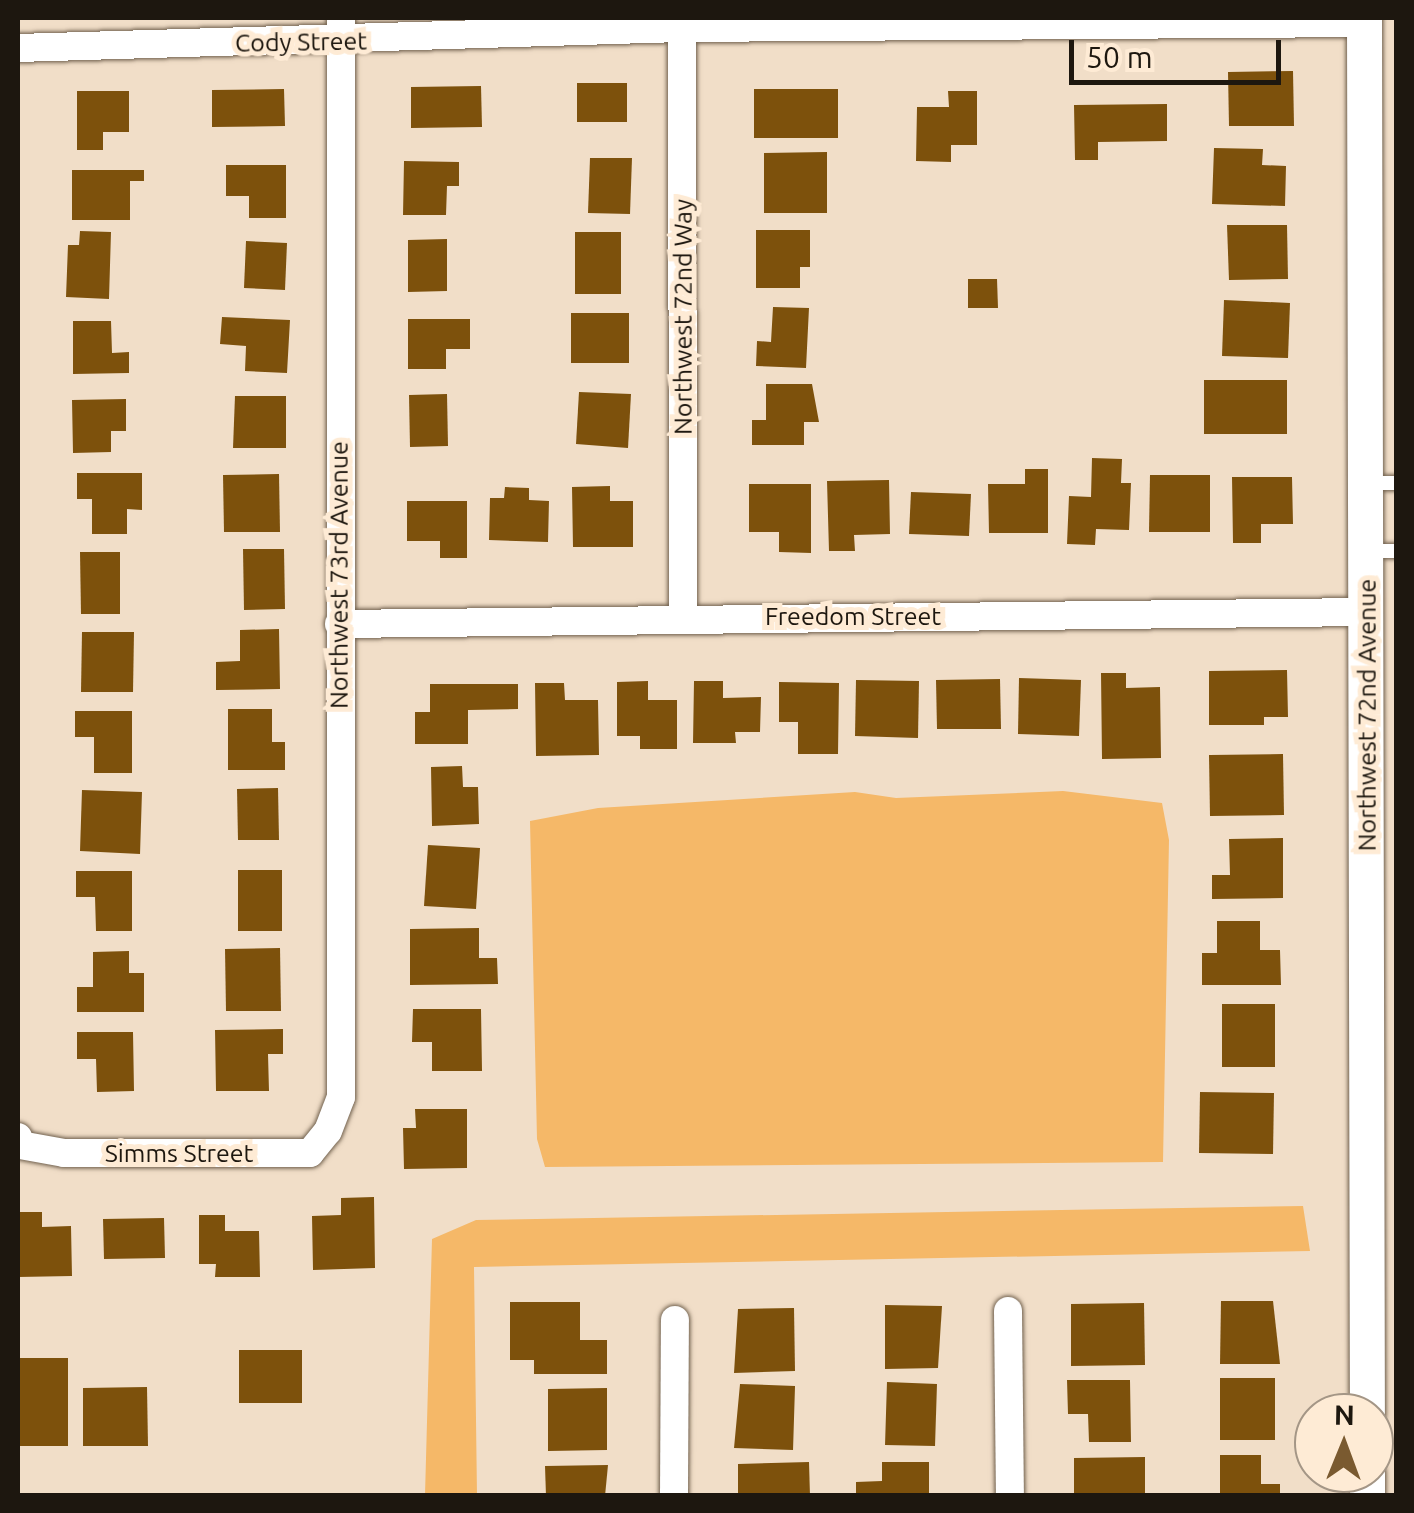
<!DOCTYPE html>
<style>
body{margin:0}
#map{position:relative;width:1414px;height:1513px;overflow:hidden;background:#f1dec8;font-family:Ubuntu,sans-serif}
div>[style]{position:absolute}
.water>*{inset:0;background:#f5b868}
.building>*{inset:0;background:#7d510c}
.roads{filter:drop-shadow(0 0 2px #71614e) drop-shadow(0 0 2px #71614e)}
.service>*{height:14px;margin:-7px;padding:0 7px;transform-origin:7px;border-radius:7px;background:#fff}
.minor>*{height:28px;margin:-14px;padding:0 14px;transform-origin:14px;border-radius:14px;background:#fff}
.tertiary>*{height:35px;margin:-17.5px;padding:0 17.5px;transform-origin:17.5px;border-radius:17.5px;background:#fff}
span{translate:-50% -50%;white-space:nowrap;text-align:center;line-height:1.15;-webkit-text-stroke:10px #feebd5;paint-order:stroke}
.street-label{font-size:25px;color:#1d170f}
.frame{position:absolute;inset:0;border:20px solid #1d170f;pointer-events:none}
.north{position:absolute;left:1294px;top:1393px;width:100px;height:100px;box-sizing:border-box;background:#feebd5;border:2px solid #a49686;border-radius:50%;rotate:1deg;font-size:28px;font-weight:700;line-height:40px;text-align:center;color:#1d170f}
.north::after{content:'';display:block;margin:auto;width:35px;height:45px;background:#7a5a30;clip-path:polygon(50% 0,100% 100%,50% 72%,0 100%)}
.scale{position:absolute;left:1069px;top:40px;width:212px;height:45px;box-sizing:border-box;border:5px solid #1d170f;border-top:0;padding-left:12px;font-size:30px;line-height:35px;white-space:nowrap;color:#1d170f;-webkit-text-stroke:8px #feebd5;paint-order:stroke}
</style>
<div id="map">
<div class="water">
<i style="clip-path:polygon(1063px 791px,1162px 803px,1169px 840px,1163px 1162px,545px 1167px,537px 1139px,530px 821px,598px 808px,855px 792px,896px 798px)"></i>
<i style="clip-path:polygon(1303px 1206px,1310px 1251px,474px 1267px,477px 1495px,425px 1495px,432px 1239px,476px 1220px)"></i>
</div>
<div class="building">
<i style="clip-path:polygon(1293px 71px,1294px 126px,1229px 126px,1228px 72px)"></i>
<i style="clip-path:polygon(577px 83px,627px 83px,627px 122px,577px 122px)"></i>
<i style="clip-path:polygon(481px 86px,482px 127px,411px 128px,411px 87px)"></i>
<i style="clip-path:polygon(284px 89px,285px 126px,212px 127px,212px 90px)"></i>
<i style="clip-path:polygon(754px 89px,838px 89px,838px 138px,754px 138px)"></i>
<i style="clip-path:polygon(77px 91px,129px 91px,129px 132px,103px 132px,103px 150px,77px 150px)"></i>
<i style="clip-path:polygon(948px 91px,977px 91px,977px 145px,951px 145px,951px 162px,916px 161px,917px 107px,949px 107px)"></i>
<i style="clip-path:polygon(1167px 104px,1167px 141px,1098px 142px,1098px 160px,1075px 160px,1074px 105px)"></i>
<i style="clip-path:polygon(1214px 148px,1263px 149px,1262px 165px,1286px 166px,1285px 206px,1212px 204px)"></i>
<i style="clip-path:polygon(827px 152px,827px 213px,764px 213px,764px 153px)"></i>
<i style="clip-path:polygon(590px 158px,632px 158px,630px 214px,588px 213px)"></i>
<i style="clip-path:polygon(404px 161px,459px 162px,459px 186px,447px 186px,446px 215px,403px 215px)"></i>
<i style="clip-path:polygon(226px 165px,286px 165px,286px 218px,249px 218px,249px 196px,226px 196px)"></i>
<i style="clip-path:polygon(72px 170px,144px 170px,144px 181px,130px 181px,130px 220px,72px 220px)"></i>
<i style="clip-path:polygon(1227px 225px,1287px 225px,1288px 279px,1229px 280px)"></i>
<i style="clip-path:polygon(756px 230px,810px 230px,810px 267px,800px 267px,800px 288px,756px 288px)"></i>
<i style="clip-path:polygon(80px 231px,111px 232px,109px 299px,66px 297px,68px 245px,79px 245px)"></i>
<i style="clip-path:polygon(575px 232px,621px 232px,621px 294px,575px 294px)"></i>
<i style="clip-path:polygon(447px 239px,447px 291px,408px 292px,408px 240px)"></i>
<i style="clip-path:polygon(246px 241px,287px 243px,285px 290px,244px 288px)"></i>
<i style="clip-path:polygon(968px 279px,997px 279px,998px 308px,968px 308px)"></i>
<i style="clip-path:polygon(1224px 300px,1290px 303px,1288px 358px,1222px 356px)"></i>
<i style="clip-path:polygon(773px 307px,809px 308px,806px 368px,756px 366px,757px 341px,771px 342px)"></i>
<i style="clip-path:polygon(571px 313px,629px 313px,629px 363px,571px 363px)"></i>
<i style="clip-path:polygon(222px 317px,290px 320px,287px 373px,245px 371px,246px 346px,220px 344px)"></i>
<i style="clip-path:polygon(408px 319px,470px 319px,470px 349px,446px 349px,446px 369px,408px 369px)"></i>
<i style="clip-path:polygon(73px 321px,111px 321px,112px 353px,129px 352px,129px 373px,73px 374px)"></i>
<i style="clip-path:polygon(1204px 380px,1287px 380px,1287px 434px,1204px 434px)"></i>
<i style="clip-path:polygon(766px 384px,812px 384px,819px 422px,804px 422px,804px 445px,752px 445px,752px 420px,766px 420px)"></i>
<i style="clip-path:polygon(579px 392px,631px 394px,628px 448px,576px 444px)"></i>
<i style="clip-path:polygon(447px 394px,448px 446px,410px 447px,409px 395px)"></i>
<i style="clip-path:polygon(235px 396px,286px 396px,286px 448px,233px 448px)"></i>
<i style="clip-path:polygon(126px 399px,126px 431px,111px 431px,111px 452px,73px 453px,72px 400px)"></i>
<i style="clip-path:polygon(1092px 458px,1122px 459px,1121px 483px,1131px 483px,1129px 530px,1096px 529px,1095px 545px,1067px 544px,1069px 496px,1091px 497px)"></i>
<i style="clip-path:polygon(1025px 469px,1048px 469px,1048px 533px,989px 533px,988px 484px,1025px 484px)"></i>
<i style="clip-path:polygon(77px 473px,142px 473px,142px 510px,127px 509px,127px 534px,92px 534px,92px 499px,77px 499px)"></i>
<i style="clip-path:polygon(279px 474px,280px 532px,224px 532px,223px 475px)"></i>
<i style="clip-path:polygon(1150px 475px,1210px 475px,1210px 532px,1149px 532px)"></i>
<i style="clip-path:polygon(1232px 477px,1292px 477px,1293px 524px,1261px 524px,1261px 543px,1233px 543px)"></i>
<i style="clip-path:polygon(889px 480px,890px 534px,854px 535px,855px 551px,829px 551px,827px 481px)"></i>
<i style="clip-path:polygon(749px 484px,811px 484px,811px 553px,779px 552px,779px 532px,749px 532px)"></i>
<i style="clip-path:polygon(610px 486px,610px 501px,633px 501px,633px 547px,573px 547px,572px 487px)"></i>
<i style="clip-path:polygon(505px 487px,529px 488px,529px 500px,549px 501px,548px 542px,489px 540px,490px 498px,504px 498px)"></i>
<i style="clip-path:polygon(911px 492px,971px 494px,969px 536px,909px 534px)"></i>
<i style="clip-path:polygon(407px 501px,467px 501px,467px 558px,440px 558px,440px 541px,407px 541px)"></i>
<i style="clip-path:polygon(243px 549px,284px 549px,285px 609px,244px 610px)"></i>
<i style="clip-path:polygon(80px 552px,120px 552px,120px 614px,81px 614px)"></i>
<i style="clip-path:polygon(279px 629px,280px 689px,216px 690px,216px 662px,240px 661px,240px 630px)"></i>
<i style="clip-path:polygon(82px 632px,134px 632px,133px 692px,81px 692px)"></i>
<i style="clip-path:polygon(1287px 670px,1288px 717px,1264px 717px,1264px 725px,1209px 725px,1209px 671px)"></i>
<i style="clip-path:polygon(1101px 673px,1126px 673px,1126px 688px,1160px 687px,1161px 758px,1102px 759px)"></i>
<i style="clip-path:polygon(1019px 678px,1081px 680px,1079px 736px,1018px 734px)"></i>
<i style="clip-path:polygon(1000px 679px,1001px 729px,937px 729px,936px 680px)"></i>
<i style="clip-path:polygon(856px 680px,919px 681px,918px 738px,855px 736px)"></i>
<i style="clip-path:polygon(648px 681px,648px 700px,677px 700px,677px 749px,640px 749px,640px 736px,617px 736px,617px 682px)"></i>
<i style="clip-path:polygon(694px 681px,723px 681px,723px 698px,761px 697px,760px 732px,735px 732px,736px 743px,693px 743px)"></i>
<i style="clip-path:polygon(779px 682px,839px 683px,838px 754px,798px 754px,798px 722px,779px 722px)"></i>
<i style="clip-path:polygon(535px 683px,564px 683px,565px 700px,598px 700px,599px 755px,536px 756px)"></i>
<i style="clip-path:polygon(430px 684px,518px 684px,518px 709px,468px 710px,468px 744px,415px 744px,415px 712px,430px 712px)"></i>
<i style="clip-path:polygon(228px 709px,272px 709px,272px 742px,285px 742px,285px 770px,228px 770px)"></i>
<i style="clip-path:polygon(75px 711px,132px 711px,132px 773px,94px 773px,94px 737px,75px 737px)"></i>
<i style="clip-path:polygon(1283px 754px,1284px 815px,1210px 816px,1209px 755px)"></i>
<i style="clip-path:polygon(462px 766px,463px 787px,478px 787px,479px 824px,432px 826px,431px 767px)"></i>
<i style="clip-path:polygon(278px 788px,279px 840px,238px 840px,237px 789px)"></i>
<i style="clip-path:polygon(82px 790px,142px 792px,140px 854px,80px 851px)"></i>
<i style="clip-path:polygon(1283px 838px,1283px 898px,1212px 899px,1212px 875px,1230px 875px,1229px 839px)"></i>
<i style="clip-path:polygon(428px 845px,480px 848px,476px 909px,424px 906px)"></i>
<i style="clip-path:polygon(238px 870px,282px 870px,282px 931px,238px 931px)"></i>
<i style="clip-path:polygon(76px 871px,132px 871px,132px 931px,96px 931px,95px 897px,76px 897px)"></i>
<i style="clip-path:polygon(1217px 921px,1260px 921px,1260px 950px,1280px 950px,1281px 985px,1202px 985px,1202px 953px,1217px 953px)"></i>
<i style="clip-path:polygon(479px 928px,479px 958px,497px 958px,498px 984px,410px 985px,410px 929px)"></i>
<i style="clip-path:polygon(280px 948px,281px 1011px,226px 1011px,225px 949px)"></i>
<i style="clip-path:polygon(129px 951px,129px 973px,144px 973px,144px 1012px,77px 1012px,77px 987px,93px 987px,93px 952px)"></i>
<i style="clip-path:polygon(1222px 1004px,1275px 1004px,1275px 1067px,1222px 1067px)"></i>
<i style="clip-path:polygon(413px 1009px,481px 1009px,482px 1071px,432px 1071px,432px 1042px,412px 1042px)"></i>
<i style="clip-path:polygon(283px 1029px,283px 1054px,268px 1054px,269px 1091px,216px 1091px,215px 1030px)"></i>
<i style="clip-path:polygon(77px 1032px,133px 1032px,134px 1091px,97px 1092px,96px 1059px,77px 1059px)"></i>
<i style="clip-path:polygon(1200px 1092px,1274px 1093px,1273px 1154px,1199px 1153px)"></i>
<i style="clip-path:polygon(415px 1109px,467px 1109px,467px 1168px,404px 1169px,403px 1128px,416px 1128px)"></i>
<i style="clip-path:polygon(374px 1197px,375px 1268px,313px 1270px,312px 1216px,341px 1215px,341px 1198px)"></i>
<i style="clip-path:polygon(18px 1212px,42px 1212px,42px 1227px,71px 1226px,72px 1276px,18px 1277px)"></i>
<i style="clip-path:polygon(199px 1215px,225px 1215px,225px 1231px,259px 1231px,260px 1277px,215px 1277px,216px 1264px,199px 1264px)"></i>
<i style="clip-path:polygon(164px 1218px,165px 1258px,104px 1259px,103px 1219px)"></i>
<i style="clip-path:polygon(1221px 1301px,1273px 1301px,1280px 1364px,1220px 1364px)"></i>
<i style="clip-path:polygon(510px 1302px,580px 1302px,580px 1340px,607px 1340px,607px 1374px,534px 1374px,534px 1360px,510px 1360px)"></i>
<i style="clip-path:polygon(1144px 1303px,1145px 1365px,1071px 1366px,1071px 1304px)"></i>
<i style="clip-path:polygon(885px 1305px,942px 1306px,938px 1368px,885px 1369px)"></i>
<i style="clip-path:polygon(794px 1308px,795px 1371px,734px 1373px,738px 1309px)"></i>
<i style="clip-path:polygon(239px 1350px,302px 1350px,302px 1403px,239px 1403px)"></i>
<i style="clip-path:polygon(18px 1358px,68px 1358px,68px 1446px,18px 1446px)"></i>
<i style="clip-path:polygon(1220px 1378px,1275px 1378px,1275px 1440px,1220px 1440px)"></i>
<i style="clip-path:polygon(1067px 1380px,1130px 1380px,1131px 1442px,1089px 1442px,1088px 1414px,1068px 1414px)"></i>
<i style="clip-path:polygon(887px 1382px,937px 1384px,935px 1446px,885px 1445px)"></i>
<i style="clip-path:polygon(740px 1384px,795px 1386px,793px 1450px,734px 1448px)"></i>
<i style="clip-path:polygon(147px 1387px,148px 1446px,83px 1446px,83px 1388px)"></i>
<i style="clip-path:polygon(607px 1388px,607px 1450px,548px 1451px,548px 1389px)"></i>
<i style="clip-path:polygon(1220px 1455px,1261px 1455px,1261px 1484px,1280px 1484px,1280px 1496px,1220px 1496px)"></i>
<i style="clip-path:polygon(1145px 1457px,1145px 1496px,1074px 1496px,1074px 1458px)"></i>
<i style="clip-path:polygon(809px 1462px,810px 1496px,738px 1496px,738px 1464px)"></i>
<i style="clip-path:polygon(882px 1462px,929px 1462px,929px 1496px,856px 1496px,856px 1482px,882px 1481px)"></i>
<i style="clip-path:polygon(608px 1465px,605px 1496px,546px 1496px,545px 1466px)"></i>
</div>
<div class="roads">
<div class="service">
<i style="left:1367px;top:483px;width:29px"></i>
<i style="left:1368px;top:551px;width:28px"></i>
</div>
<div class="minor">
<i style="left:682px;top:18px;width:599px;rotate:89.9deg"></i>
<i style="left:18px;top:48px;width:664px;rotate:-1.73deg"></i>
<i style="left:682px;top:28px;width:682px;rotate:-0.42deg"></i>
<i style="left:339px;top:624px;width:1029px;rotate:-0.67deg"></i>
<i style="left:18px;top:1137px;width:8px;rotate:76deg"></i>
<i style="left:20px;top:1145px;width:45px;rotate:10.3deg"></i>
<i style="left:64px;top:1153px;width:246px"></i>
<i style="left:310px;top:1153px;width:28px;rotate:-51deg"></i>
<i style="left:328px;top:1131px;width:36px;rotate:-69deg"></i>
<i style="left:341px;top:1097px;width:1079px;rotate:-90deg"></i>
<i style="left:1008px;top:1311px;width:185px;rotate:89.4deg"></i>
<i style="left:674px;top:1496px;width:176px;rotate:-89.7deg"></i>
</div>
<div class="tertiary">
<i style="left:1364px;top:18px;width:1395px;rotate:89.88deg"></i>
<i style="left:1367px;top:1473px;width:23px;rotate:90deg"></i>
</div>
</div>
<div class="street-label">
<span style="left:301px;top:42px;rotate:-1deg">Cody Street</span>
<span style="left:683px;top:317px;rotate:-90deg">Northwest 72nd Way</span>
<span style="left:339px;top:575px;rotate:-90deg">Northwest 73rd Avenue</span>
<span style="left:853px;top:616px">Freedom Street</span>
<span style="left:1367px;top:715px;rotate:-90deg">Northwest 72nd Avenue</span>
<span style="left:179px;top:1153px">Simms Street</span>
</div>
<div class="frame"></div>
<div class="north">N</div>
<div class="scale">50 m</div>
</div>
